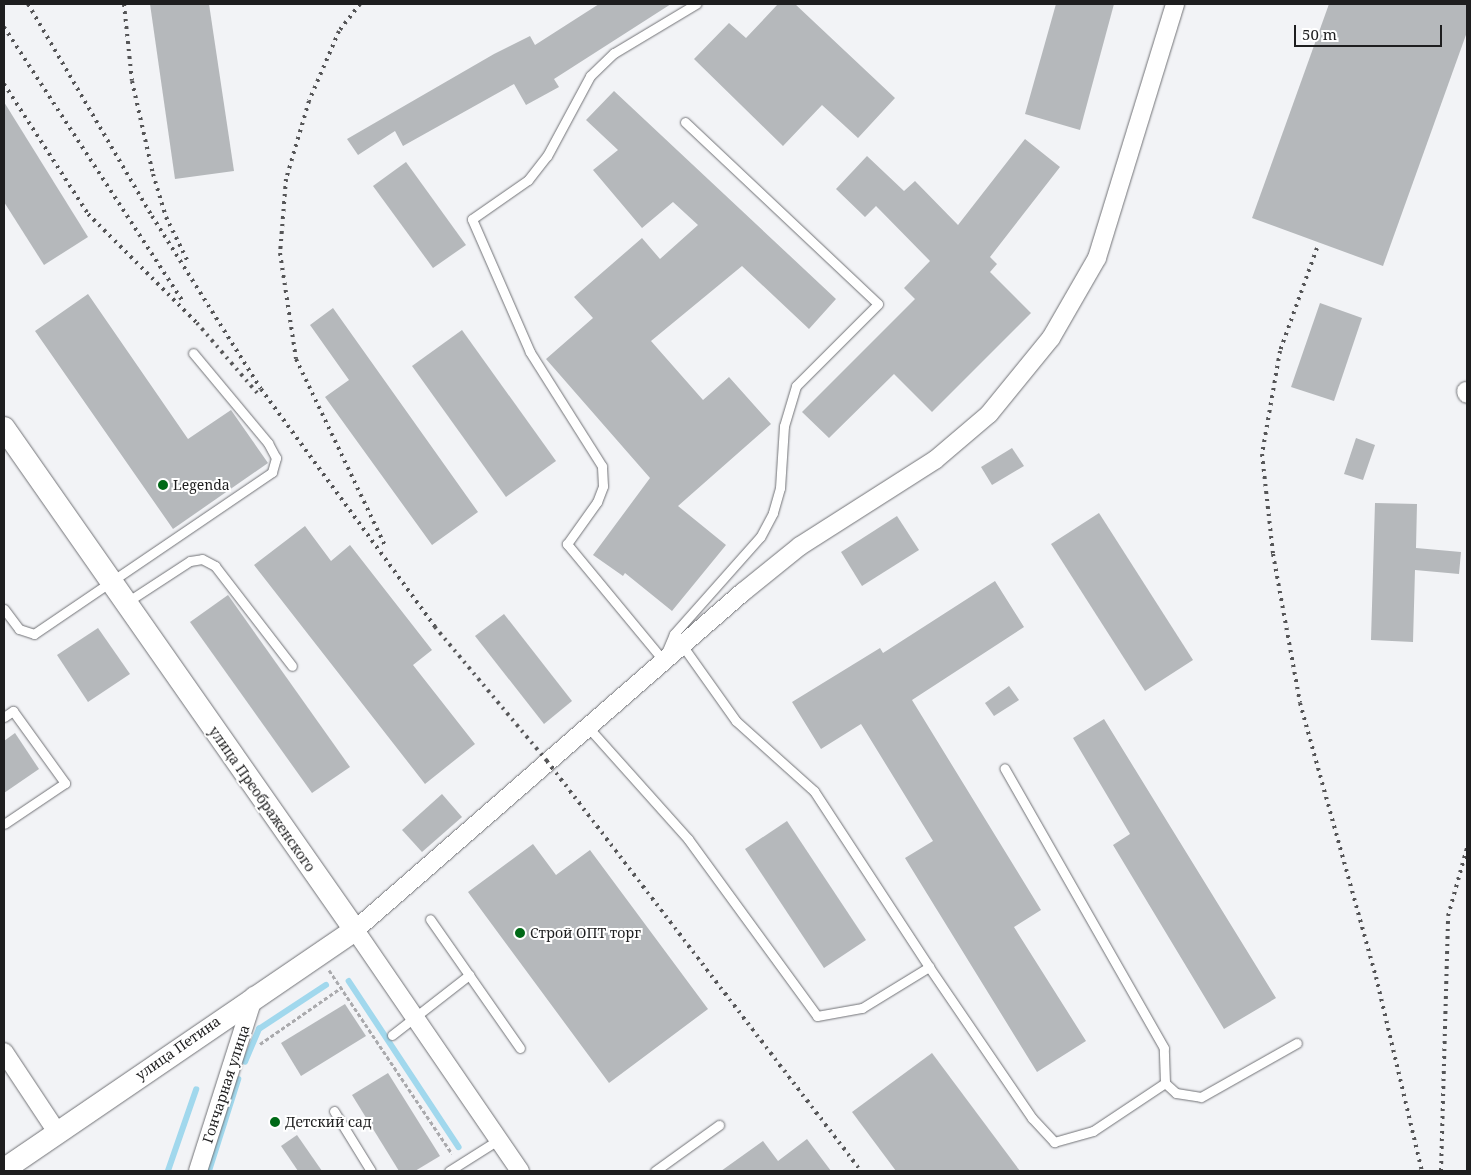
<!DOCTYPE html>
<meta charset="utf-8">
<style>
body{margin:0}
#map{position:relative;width:1471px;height:1175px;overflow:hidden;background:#f2f3f6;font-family:"Noto Serif",serif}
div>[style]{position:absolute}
.stream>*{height:5.5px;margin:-2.75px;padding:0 2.75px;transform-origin:2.75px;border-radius:2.75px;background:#a1d8ed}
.building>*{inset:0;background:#b5b8bb}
.path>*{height:3px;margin-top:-1.5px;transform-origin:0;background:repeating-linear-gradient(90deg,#aaaaad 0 4px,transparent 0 6.5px)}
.roads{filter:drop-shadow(0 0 1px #717276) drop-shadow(0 0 1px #717276)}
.service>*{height:9px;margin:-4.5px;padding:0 4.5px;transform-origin:4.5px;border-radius:4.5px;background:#fff}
.minor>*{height:18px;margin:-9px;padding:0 9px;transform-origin:9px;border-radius:9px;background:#fff}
.tertiary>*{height:22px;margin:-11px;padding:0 11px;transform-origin:11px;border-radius:11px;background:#fff}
.rail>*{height:4px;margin-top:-2px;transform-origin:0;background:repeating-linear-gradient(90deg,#555557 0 2.5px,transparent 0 7.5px)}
.dots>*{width:14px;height:14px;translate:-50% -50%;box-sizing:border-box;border:2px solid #fff;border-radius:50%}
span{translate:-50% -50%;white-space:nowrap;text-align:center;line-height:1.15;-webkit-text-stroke:4px #fff;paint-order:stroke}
.poi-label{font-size:14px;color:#1e1e1f}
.left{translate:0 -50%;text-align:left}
.street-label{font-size:14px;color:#1e1e1f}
.frame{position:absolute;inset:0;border:5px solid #1e1e1f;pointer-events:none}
.scale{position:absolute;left:1294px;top:25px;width:148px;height:22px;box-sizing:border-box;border:2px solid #1e1e1f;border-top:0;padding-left:6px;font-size:15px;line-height:18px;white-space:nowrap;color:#1e1e1f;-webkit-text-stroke:4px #fff;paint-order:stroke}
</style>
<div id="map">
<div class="stream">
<i style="left:349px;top:981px;width:199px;rotate:56.5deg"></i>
<i style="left:245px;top:1062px;width:36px;rotate:-67deg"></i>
<i style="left:259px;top:1029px;width:80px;rotate:-33.3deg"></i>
<i style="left:168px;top:1171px;width:86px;rotate:-70.9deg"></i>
<i style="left:209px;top:1171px;width:96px;rotate:-72.3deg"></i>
</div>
<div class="building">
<i style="clip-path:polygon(150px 4px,209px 4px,234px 171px,175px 179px)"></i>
<i style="clip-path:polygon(599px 4px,671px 4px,554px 79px,559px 87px,526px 105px,514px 84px,403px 146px,395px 131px,358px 155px,347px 139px,494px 54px,530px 36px,535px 45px)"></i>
<i style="clip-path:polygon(778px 4px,795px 4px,895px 98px,858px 138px,822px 105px,783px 146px,694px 59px,729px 23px,746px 38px)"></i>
<i style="clip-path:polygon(1056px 4px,1114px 4px,1080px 130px,1025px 114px)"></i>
<i style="clip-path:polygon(1329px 4px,1467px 4px,1467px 32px,1383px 266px,1252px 218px)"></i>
<i style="clip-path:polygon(614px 91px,836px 299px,809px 329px,742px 266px,651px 341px,703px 400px,729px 377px,771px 424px,678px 506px,726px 545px,672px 611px,625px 573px,623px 576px,593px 555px,650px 478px,546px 359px,593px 318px,574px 297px,642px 238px,660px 259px,698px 225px,673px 202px,642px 228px,593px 170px,618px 150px,586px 120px)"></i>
<i style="clip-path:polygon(4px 102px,88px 237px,44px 265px,4px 202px)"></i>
<i style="clip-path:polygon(1025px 139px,1060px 167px,990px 257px,997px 264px,990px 272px,1031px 313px,932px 412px,894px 374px,829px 438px,802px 412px,915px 299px,904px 288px,930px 261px,876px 206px,865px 217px,836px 189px,867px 156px,904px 191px,915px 181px,958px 225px)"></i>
<i style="clip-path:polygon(406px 162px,466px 245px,433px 268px,373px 186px)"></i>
<i style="clip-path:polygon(88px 294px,188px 439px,231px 410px,268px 463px,173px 529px,35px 331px)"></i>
<i style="clip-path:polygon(1320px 303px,1362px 318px,1334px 401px,1291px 387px)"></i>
<i style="clip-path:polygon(333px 308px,478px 512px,432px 545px,325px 397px,349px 380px,310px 325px)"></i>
<i style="clip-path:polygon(462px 330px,556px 461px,506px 497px,412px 366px)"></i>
<i style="clip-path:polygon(1356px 438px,1375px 445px,1363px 480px,1344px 474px)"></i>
<i style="clip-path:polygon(1012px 448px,1024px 466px,992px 485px,981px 467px)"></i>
<i style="clip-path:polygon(1375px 503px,1417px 504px,1416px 548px,1461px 552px,1459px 574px,1415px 570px,1413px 642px,1371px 640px)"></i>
<i style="clip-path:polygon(1099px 513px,1193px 660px,1145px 691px,1051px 544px)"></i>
<i style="clip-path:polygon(897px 516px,919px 550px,862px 586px,841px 552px)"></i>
<i style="clip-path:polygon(305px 526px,331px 561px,350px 545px,432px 650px,413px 665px,475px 744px,425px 784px,254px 565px)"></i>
<i style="clip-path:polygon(995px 581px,1024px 627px,912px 700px,1041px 910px,1014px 927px,1086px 1041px,1037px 1072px,905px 858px,933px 841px,861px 724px,821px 749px,792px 702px,880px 648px,883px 653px)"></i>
<i style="clip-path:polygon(228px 595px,350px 767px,312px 793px,190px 622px)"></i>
<i style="clip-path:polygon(504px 614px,572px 701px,544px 724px,475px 636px)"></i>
<i style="clip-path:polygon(98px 628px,130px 674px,88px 702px,57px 655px)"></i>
<i style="clip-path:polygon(1009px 686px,1019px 700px,994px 716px,985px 703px)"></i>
<i style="clip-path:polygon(1104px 719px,1276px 998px,1224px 1029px,1113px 845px,1130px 834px,1073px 738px)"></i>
<i style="clip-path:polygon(15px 733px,39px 769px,4px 793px,4px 741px)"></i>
<i style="clip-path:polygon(442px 794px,462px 817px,422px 852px,402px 830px)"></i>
<i style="clip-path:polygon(787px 821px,866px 940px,824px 968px,745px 849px)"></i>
<i style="clip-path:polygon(533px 844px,556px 875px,590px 850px,708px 1009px,609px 1083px,468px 892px)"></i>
<i style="clip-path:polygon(345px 1004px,366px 1036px,301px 1076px,281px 1043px)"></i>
<i style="clip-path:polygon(932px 1053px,1020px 1171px,896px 1171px,852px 1112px)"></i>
<i style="clip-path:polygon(388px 1073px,440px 1156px,415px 1171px,399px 1171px,352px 1095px)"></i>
<i style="clip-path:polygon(297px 1135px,322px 1171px,298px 1171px,281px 1146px)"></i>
<i style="clip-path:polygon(807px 1139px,831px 1171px,721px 1171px,763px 1141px,778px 1161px)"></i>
</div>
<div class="path">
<i style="left:329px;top:970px;width:221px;rotate:56.2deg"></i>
<i style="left:260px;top:1044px;width:100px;rotate:-34.8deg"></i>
</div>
<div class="roads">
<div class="service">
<i style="left:685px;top:122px;width:265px;rotate:43.3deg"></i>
<i style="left:878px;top:304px;width:116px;rotate:135deg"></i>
<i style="left:796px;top:386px;width:42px;rotate:106.7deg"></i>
<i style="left:784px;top:426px;width:62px;rotate:93.7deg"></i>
<i style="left:780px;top:488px;width:26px;rotate:106deg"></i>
<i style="left:773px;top:513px;width:27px;rotate:118deg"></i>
<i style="left:760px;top:537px;width:130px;rotate:131.6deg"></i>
<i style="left:674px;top:634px;width:28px;rotate:113deg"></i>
<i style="left:663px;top:660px;width:151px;rotate:-129.6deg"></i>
<i style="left:567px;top:544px;width:52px;rotate:-54.5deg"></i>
<i style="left:597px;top:502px;width:17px;rotate:-69deg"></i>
<i style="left:603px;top:486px;width:20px;rotate:-93deg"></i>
<i style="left:602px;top:466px;width:135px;rotate:-122.3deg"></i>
<i style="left:530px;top:352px;width:145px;rotate:-113.6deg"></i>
<i style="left:472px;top:219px;width:68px;rotate:-34.9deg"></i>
<i style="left:528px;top:180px;width:31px;rotate:-52deg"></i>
<i style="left:547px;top:156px;width:91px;rotate:-61.7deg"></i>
<i style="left:590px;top:76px;width:33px;rotate:-44deg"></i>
<i style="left:614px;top:53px;width:96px;rotate:-30.9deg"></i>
<i style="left:127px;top:602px;width:75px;rotate:-33.1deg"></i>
<i style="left:190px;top:561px;width:12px;rotate:-9deg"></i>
<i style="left:202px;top:559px;width:15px;rotate:28deg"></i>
<i style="left:215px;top:566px;width:126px;rotate:52.4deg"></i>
<i style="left:4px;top:609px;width:25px;rotate:53deg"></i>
<i style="left:19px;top:629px;width:16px;rotate:18deg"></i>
<i style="left:34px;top:634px;width:288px;rotate:-34.2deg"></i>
<i style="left:272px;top:472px;width:15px;rotate:-74deg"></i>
<i style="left:276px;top:458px;width:17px;rotate:-118deg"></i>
<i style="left:268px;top:443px;width:117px;rotate:-129.8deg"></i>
<i style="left:682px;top:645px;width:93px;rotate:54.6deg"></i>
<i style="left:736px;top:721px;width:105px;rotate:41.9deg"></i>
<i style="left:814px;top:791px;width:210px;rotate:56.8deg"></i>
<i style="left:4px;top:717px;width:11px;rotate:-34deg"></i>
<i style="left:13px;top:711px;width:89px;rotate:54.2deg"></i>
<i style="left:65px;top:783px;width:73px;rotate:146.1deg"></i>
<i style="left:587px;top:726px;width:152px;rotate:48.2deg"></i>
<i style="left:688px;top:839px;width:219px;rotate:53.9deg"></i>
<i style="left:817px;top:1016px;width:46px;rotate:-10.1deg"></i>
<i style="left:862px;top:1008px;width:79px;rotate:-31.5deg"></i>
<i style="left:929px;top:967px;width:183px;rotate:55.7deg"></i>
<i style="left:1032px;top:1118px;width:33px;rotate:47deg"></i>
<i style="left:1054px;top:1142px;width:41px;rotate:-15.8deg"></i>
<i style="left:1093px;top:1131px;width:87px;rotate:-33.7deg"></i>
<i style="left:1165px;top:1083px;width:35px;rotate:-92deg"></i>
<i style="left:1164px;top:1048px;width:322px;rotate:-119.7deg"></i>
<i style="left:469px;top:975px;width:89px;rotate:55.1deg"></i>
<i style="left:392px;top:1035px;width:98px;rotate:-37.9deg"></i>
<i style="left:469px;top:975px;width:68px;rotate:-124.9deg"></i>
<i style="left:1165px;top:1083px;width:15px;rotate:42deg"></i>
<i style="left:1176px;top:1093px;width:25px;rotate:9deg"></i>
<i style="left:1201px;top:1097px;width:110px;rotate:-29.4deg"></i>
<i style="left:334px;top:1111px;width:70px;rotate:58.3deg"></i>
<i style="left:449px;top:1171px;width:58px;rotate:-32.3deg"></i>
<i style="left:655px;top:1171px;width:79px;rotate:-35.7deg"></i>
</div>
<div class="minor">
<i style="left:1466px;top:391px;width:3px;rotate:72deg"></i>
<i style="left:4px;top:1052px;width:96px;rotate:56.5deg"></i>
<i style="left:198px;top:1171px;width:184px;rotate:-72.3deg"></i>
<i style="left:520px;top:1171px;width:292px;rotate:-124.4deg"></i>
<i style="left:355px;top:930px;width:515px;rotate:-41.06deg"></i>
<i style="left:743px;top:592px;width:73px;rotate:-38.9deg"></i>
<i style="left:800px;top:546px;width:160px;rotate:-32.5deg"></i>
<i style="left:935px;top:460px;width:71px;rotate:-40.4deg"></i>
<i style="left:989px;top:414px;width:98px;rotate:-50.8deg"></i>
<i style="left:1051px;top:338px;width:92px;rotate:-60.1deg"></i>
<i style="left:1097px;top:258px;width:266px;rotate:-72.9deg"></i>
</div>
<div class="tertiary">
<i style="left:4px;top:428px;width:613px;rotate:55.04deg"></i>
<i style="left:355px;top:930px;width:425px;rotate:145.7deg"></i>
</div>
</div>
<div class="rail">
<i style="left:28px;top:4px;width:246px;rotate:59.7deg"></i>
<i style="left:152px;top:216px;width:204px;rotate:57.8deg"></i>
<i style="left:261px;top:389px;width:295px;rotate:53.8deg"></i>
<i style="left:435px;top:627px;width:175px;rotate:50.1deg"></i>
<i style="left:547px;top:761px;width:516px;rotate:52.55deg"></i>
<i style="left:124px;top:4px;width:77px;rotate:84.1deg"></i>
<i style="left:132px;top:81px;width:95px;rotate:77.3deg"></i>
<i style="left:153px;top:174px;width:45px;rotate:73.2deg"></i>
<i style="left:166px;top:217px;width:50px;rotate:63.9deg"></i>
<i style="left:360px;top:4px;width:34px;rotate:128deg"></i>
<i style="left:339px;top:31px;width:76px;rotate:113.2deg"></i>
<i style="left:309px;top:101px;width:81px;rotate:106.4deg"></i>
<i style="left:286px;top:179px;width:74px;rotate:94.6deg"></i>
<i style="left:280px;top:253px;width:107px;rotate:81.4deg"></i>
<i style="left:296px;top:359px;width:207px;rotate:64.5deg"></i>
<i style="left:4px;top:27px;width:326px;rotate:56.9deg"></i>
<i style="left:4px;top:84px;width:155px;rotate:57.1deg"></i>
<i style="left:88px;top:214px;width:154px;rotate:45deg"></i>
<i style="left:197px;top:323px;width:94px;rotate:49.3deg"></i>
<i style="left:1317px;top:248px;width:109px;rotate:109.8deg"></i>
<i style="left:1280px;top:351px;width:105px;rotate:99.9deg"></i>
<i style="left:1262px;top:454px;width:101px;rotate:83.7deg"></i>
<i style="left:1273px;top:554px;width:151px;rotate:79.7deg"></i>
<i style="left:1300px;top:703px;width:284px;rotate:74.5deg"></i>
<i style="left:1376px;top:977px;width:199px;rotate:76.7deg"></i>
<i style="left:1441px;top:1171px;width:255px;rotate:-88.4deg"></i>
<i style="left:1448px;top:916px;width:71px;rotate:-74.4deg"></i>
</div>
<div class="dots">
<i style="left:163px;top:485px;background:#006917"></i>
<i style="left:520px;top:933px;background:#006917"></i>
<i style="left:275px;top:1122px;background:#006917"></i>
</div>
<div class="poi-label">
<span class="left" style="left:173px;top:485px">Legenda</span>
<span class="left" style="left:530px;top:933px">Строй ОПТ торг</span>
<span class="left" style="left:285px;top:1122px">Детский сад</span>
</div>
<div class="street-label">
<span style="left:262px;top:799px;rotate:55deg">улица Преображенского</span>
<span style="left:178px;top:1048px;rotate:-35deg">улица Петина</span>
<span style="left:226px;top:1084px;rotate:-72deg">Гончарная улица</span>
</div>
<div class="frame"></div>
<div class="scale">50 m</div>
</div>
